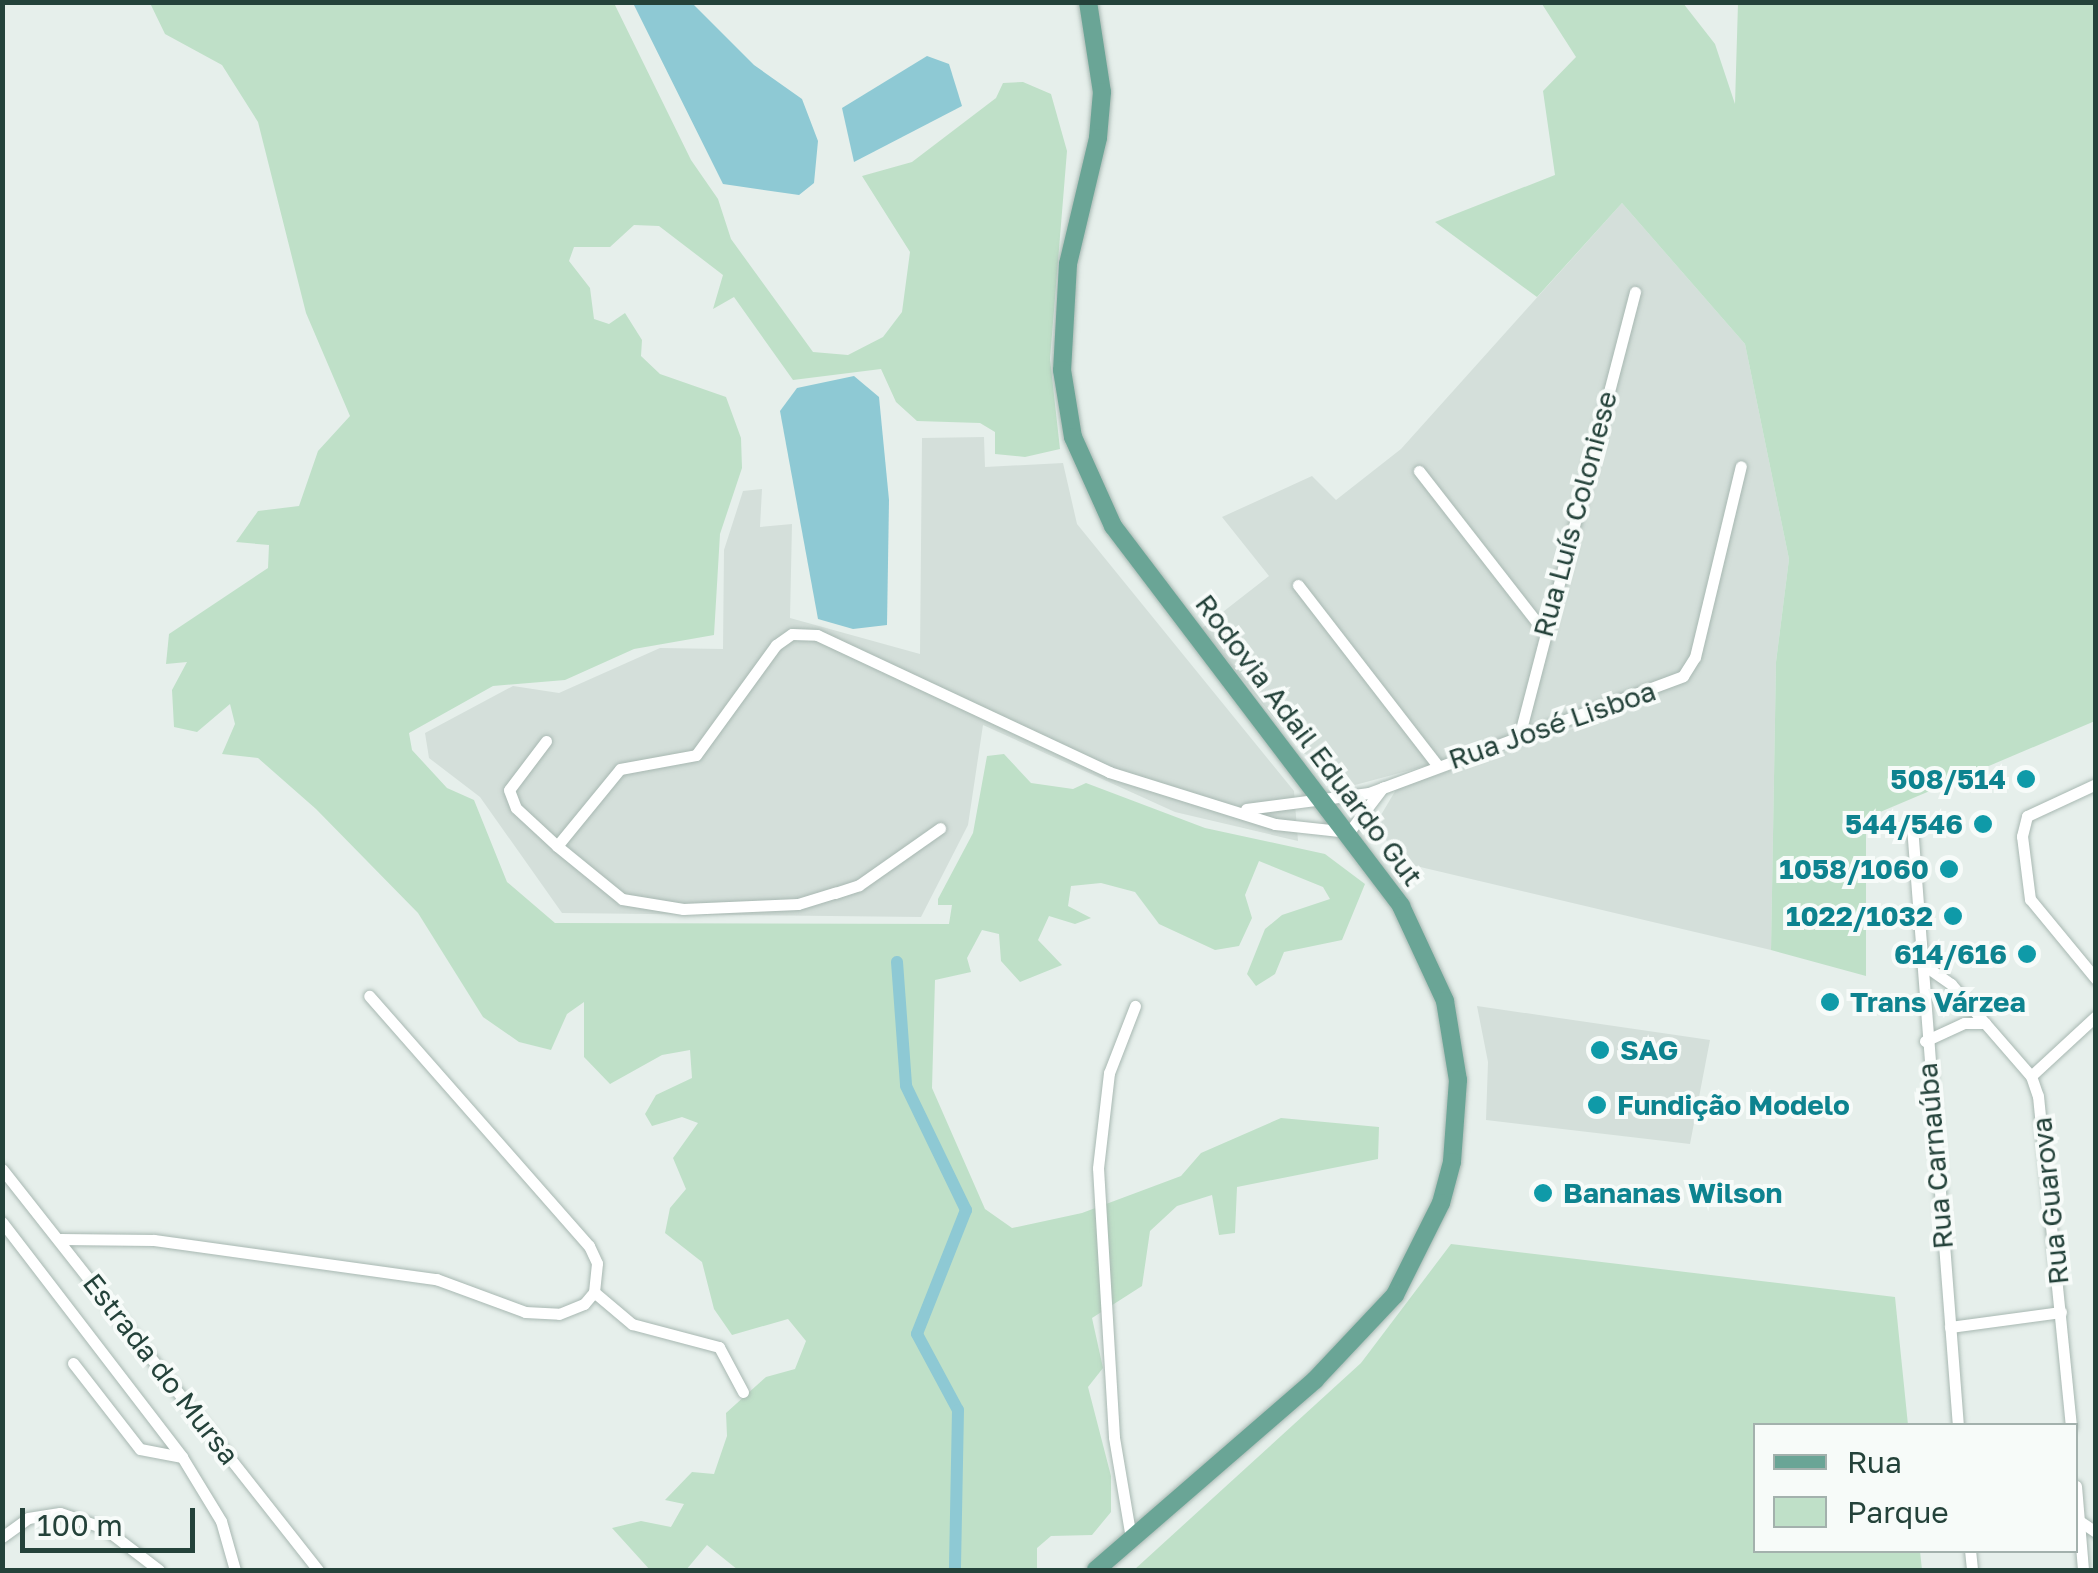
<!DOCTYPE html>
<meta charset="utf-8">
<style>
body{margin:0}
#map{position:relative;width:2098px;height:1573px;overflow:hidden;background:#e6efeb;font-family:"Golos Text",sans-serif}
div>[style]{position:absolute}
.built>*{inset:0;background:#d4dfda}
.green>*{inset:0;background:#bfe0c8}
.water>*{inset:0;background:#8ec9d4}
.canal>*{height:12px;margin:-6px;padding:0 6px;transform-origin:6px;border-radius:6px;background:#8ec9d4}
.roads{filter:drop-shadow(0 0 2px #a8b8b2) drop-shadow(0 0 2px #a8b8b2)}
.street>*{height:11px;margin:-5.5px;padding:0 5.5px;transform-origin:5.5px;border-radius:5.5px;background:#fff}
.primary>*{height:18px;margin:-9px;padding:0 9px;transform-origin:9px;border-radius:9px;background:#6aa596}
.dots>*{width:28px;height:28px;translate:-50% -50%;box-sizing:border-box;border:5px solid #f7fbf9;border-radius:50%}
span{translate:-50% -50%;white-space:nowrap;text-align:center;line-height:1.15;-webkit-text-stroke:8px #f7fbf9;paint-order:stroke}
.street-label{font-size:28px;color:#24423a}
.culture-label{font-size:28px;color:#0d838f;font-weight:700}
.right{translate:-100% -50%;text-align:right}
.left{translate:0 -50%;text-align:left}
.frame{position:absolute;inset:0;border:5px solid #24423a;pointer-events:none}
.legend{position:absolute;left:1753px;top:1423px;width:325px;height:130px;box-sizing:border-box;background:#f7fbf9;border:2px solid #a3b1ad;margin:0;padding:12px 18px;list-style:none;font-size:30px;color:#24423a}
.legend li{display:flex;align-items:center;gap:20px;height:50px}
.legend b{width:50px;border:2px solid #a3b1ad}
.scale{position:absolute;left:20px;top:1508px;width:175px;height:45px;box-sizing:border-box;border:5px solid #24423a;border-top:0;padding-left:12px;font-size:30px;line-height:35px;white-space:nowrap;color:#24423a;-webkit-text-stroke:8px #f7fbf9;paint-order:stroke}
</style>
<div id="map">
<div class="built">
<i style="clip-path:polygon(1622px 203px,1745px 344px,1789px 559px,1776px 662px,1771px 950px,1395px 861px,1378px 820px,1397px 788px,1608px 717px,1355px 785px,1302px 752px,1201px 629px,1269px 576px,1222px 517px,1312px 476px,1336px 500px,1401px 449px)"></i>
<i style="clip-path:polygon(984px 437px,985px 467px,1063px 463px,1077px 524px,1294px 791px,1298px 841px,1175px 812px,983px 725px,968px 825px,921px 917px,562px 913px,480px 797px,429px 758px,425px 733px,513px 686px,559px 693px,660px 648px,723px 649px,724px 550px,743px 491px,762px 489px,760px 527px,792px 524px,790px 618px,920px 654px,922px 438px)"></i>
<i style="clip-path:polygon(1477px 1006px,1710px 1040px,1690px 1144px,1486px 1120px,1488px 1062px)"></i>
</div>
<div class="green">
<i style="clip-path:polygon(1547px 2px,1683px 3px,1715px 44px,1735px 104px,1738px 3px,2095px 3px,2095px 721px,1866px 818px,1866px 976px,1771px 950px,1776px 662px,1789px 559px,1745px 344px,1622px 203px,1537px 297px,1435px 222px,1555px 175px,1543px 91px,1576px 57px,1542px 4px)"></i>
<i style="clip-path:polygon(150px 3px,614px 3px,691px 160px,718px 199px,731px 239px,813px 352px,848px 355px,883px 337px,902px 312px,910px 252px,862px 176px,912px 162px,996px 98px,1003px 83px,1023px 82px,1051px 94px,1067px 151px,1050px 359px,1060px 449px,1025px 457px,995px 454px,995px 432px,980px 423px,917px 421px,896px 402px,881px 369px,793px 380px,734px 297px,713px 309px,723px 275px,659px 226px,634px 225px,610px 247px,574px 247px,569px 261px,590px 288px,594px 319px,609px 324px,625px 313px,642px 340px,641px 356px,660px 374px,726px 397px,741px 438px,742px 468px,720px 534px,714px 635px,634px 649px,565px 680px,493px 686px,409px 733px,412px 750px,447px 788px,474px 800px,507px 882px,555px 923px,949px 924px,952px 905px,938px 905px,938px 899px,973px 833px,987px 756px,1004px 754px,1031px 783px,1073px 789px,1086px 783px,1205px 828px,1325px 854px,1365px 884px,1342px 940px,1284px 952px,1275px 974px,1256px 986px,1247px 974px,1265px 929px,1282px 915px,1330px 899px,1323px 887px,1259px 861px,1245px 895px,1252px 918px,1239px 946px,1215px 950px,1159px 924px,1135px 892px,1101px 883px,1071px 886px,1068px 906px,1091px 918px,1075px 924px,1049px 916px,1038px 940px,1062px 965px,1020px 982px,1001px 961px,999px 934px,982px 930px,967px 958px,971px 972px,935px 980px,932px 1088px,985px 1209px,1012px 1228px,1082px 1213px,1181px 1176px,1201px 1153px,1281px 1118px,1379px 1127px,1378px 1159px,1237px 1187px,1235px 1233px,1219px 1235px,1212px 1195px,1177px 1206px,1150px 1231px,1142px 1286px,1092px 1318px,1103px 1368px,1088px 1387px,1111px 1476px,1111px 1512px,1092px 1535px,1051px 1536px,1037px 1548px,1037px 1570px,738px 1570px,707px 1545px,686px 1570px,650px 1570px,612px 1528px,641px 1521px,671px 1527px,684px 1504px,665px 1500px,692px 1472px,714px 1474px,727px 1436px,726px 1413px,766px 1377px,795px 1369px,806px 1341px,788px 1319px,732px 1335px,714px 1309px,702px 1262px,665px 1233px,670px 1208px,686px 1189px,673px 1158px,698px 1123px,682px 1117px,652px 1126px,645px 1114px,656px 1095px,692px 1078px,690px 1050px,662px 1055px,610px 1084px,584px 1057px,584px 1002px,567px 1014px,551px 1050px,519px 1042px,483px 1017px,418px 913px,316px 809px,258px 758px,222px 754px,235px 724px,230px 704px,197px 732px,174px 727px,172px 690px,187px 662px,166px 664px,169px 634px,268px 568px,269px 545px,236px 542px,258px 511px,299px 506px,318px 451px,350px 416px,306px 313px,258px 122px,222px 65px,165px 34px)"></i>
<i style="clip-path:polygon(1451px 1244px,1895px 1297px,1908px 1425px,1756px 1426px,1756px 1550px,1920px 1551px,1922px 1570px,1134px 1570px,1361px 1363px)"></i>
</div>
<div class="water">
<i style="clip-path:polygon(633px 3px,692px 3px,754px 65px,802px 99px,818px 141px,814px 183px,799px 195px,723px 184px)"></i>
<i style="clip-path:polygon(927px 56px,949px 64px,962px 106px,854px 162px,842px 108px)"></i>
<i style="clip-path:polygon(854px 376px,879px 397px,889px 500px,887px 625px,853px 629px,818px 619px,780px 411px,797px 388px)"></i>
</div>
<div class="canal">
<i style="left:897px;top:962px;width:124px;rotate:85.8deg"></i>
<i style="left:906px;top:1086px;width:138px;rotate:64.2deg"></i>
<i style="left:966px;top:1210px;width:133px;rotate:111.6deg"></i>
<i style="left:917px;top:1334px;width:86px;rotate:61.7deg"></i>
<i style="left:958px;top:1410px;width:160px;rotate:91.1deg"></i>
</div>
<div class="roads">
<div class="street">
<i style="left:1419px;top:471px;width:202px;rotate:52.1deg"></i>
<i style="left:1298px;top:585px;width:227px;rotate:52.3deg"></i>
<i style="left:1519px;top:737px;width:460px;rotate:-75.4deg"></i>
<i style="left:546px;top:741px;width:61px;rotate:127.1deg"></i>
<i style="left:509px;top:790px;width:19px;rotate:69deg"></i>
<i style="left:516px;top:808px;width:56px;rotate:42.8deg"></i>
<i style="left:557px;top:846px;width:99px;rotate:-50.7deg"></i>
<i style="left:620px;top:769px;width:77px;rotate:-10.4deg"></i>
<i style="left:696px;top:755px;width:136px;rotate:-54deg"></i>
<i style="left:776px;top:645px;width:19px;rotate:-35deg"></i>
<i style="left:792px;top:634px;width:25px;rotate:2deg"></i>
<i style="left:817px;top:635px;width:323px;rotate:25.1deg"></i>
<i style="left:1109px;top:772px;width:174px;rotate:17.4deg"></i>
<i style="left:1275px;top:824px;width:74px;rotate:6.2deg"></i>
<i style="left:1349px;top:832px;width:56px;rotate:-52.9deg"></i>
<i style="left:2096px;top:784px;width:76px;rotate:155.1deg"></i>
<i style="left:2027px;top:816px;width:21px;rotate:104deg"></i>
<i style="left:2022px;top:836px;width:64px;rotate:82.8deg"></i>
<i style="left:2030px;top:899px;width:104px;rotate:50.5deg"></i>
<i style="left:1246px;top:809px;width:124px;rotate:-7.4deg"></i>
<i style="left:1369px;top:793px;width:335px;rotate:-20.4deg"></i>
<i style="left:1683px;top:676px;width:22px;rotate:-58deg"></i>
<i style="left:1695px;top:657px;width:196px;rotate:-76.5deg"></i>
<i style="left:1912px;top:826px;width:602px;rotate:85.62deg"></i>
<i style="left:557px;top:846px;width:84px;rotate:39.2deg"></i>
<i style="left:622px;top:899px;width:62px;rotate:9.3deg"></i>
<i style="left:683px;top:909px;width:115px;rotate:-2.5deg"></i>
<i style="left:798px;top:904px;width:39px;rotate:-17deg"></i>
<i style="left:835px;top:893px;width:25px;rotate:-18deg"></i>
<i style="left:859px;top:885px;width:99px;rotate:-35.1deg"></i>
<i style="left:1921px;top:963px;width:37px;rotate:35deg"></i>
<i style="left:1951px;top:984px;width:122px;rotate:49deg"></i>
<i style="left:2031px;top:1076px;width:21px;rotate:71deg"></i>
<i style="left:2038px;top:1096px;width:332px;rotate:84.3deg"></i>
<i style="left:1925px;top:1041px;width:43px;rotate:-24.8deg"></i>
<i style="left:1964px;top:1023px;width:21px"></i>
<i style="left:2031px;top:1076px;width:88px;rotate:-42.7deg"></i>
<i style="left:2px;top:1169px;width:511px;rotate:51.76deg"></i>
<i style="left:2px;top:1222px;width:296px;rotate:52.5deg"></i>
<i style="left:60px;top:1239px;width:94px;rotate:0.6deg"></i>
<i style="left:154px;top:1240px;width:285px;rotate:7.9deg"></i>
<i style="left:436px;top:1279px;width:95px;rotate:20.3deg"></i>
<i style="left:525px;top:1312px;width:34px;rotate:3deg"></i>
<i style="left:559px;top:1314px;width:27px;rotate:-22deg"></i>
<i style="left:584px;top:1304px;width:16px;rotate:-50deg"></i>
<i style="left:594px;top:1292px;width:29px;rotate:-84deg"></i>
<i style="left:597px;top:1263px;width:19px;rotate:-115deg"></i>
<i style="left:589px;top:1246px;width:333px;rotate:-131.3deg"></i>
<i style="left:594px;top:1292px;width:50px;rotate:40.1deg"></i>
<i style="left:632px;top:1324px;width:90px;rotate:14.8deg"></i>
<i style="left:719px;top:1347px;width:51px;rotate:61.9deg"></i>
<i style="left:1950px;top:1327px;width:112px;rotate:-7.7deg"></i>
<i style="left:73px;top:1363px;width:109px;rotate:52.1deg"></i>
<i style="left:140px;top:1449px;width:43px;rotate:10.8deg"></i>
<i style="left:182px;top:1457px;width:75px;rotate:58.6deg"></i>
<i style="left:221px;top:1521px;width:51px;rotate:74.1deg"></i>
<i style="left:2076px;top:1486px;width:84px;rotate:85.2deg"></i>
<i style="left:2078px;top:1520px;width:22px;rotate:34deg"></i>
<i style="left:2px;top:1537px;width:32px;rotate:-36deg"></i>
<i style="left:28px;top:1518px;width:32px;rotate:-9deg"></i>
<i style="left:60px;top:1513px;width:46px;rotate:18.8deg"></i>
<i style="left:104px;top:1528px;width:69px;rotate:37.4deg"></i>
<i style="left:1131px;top:1538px;width:102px;rotate:-99.6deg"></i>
<i style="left:1114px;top:1437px;width:269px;rotate:-93.4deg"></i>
<i style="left:1098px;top:1168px;width:96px;rotate:-83.4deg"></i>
<i style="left:1109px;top:1073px;width:72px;rotate:-68.8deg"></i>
<i style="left:1970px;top:1550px;width:20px;rotate:84deg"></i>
</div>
<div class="primary">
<i style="left:1088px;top:2px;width:91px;rotate:81.2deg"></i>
<i style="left:1102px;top:92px;width:46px;rotate:95deg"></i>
<i style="left:1098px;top:138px;width:130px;rotate:103.4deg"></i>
<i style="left:1068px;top:264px;width:106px;rotate:93.2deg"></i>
<i style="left:1062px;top:370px;width:68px;rotate:80.7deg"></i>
<i style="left:1073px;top:437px;width:98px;rotate:65.8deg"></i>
<i style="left:1113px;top:526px;width:477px;rotate:52.8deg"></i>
<i style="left:1401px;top:906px;width:105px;rotate:65.1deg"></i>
<i style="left:1445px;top:1001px;width:80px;rotate:80.7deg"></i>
<i style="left:1458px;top:1080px;width:82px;rotate:94.2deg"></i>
<i style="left:1452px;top:1162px;width:42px;rotate:105deg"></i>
<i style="left:1441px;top:1203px;width:103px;rotate:116.6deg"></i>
<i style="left:1395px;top:1295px;width:117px;rotate:133.3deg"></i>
<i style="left:1315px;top:1380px;width:290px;rotate:139.1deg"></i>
</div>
</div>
<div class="dots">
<i style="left:2026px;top:779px;background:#0f9aa8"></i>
<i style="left:1983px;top:824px;background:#0f9aa8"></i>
<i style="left:1949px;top:869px;background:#0f9aa8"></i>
<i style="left:1953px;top:916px;background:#0f9aa8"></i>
<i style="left:2027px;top:954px;background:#0f9aa8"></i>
<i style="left:1830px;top:1002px;background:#0f9aa8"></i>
<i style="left:1600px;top:1050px;background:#0f9aa8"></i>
<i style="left:1597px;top:1105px;background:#0f9aa8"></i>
<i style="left:1543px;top:1193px;background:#0f9aa8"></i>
</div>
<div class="street-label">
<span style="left:1575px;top:514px;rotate:-75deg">Rua Luís Coloniese</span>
<span style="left:1552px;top:725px;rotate:-19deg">Rua José Lisboa</span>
<span style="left:1309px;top:740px;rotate:53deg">Rodovia Adail Eduardo Gut</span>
<span style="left:1935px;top:1156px;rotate:-95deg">Rua Carnaúba</span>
<span style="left:2050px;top:1201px;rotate:-96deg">Rua Guarova</span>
<span style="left:161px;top:1369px;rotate:52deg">Estrada do Mursa</span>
</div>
<div class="culture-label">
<span class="right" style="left:2006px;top:779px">508/514</span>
<span class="right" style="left:1963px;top:824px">544/546</span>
<span class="right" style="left:1929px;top:869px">1058/1060</span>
<span class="right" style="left:1933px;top:916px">1022/1032</span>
<span class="right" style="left:2007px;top:954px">614/616</span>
<span class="left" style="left:1850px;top:1002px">Trans Várzea</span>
<span class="left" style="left:1620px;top:1050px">SAG</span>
<span class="left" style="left:1617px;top:1105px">Fundição Modelo</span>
<span class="left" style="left:1563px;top:1193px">Bananas Wilson</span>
</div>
<div class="frame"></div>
<ul class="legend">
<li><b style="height:12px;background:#6aa596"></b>Rua</li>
<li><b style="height:28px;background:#bfe0c8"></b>Parque</li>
</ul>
<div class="scale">100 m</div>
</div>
